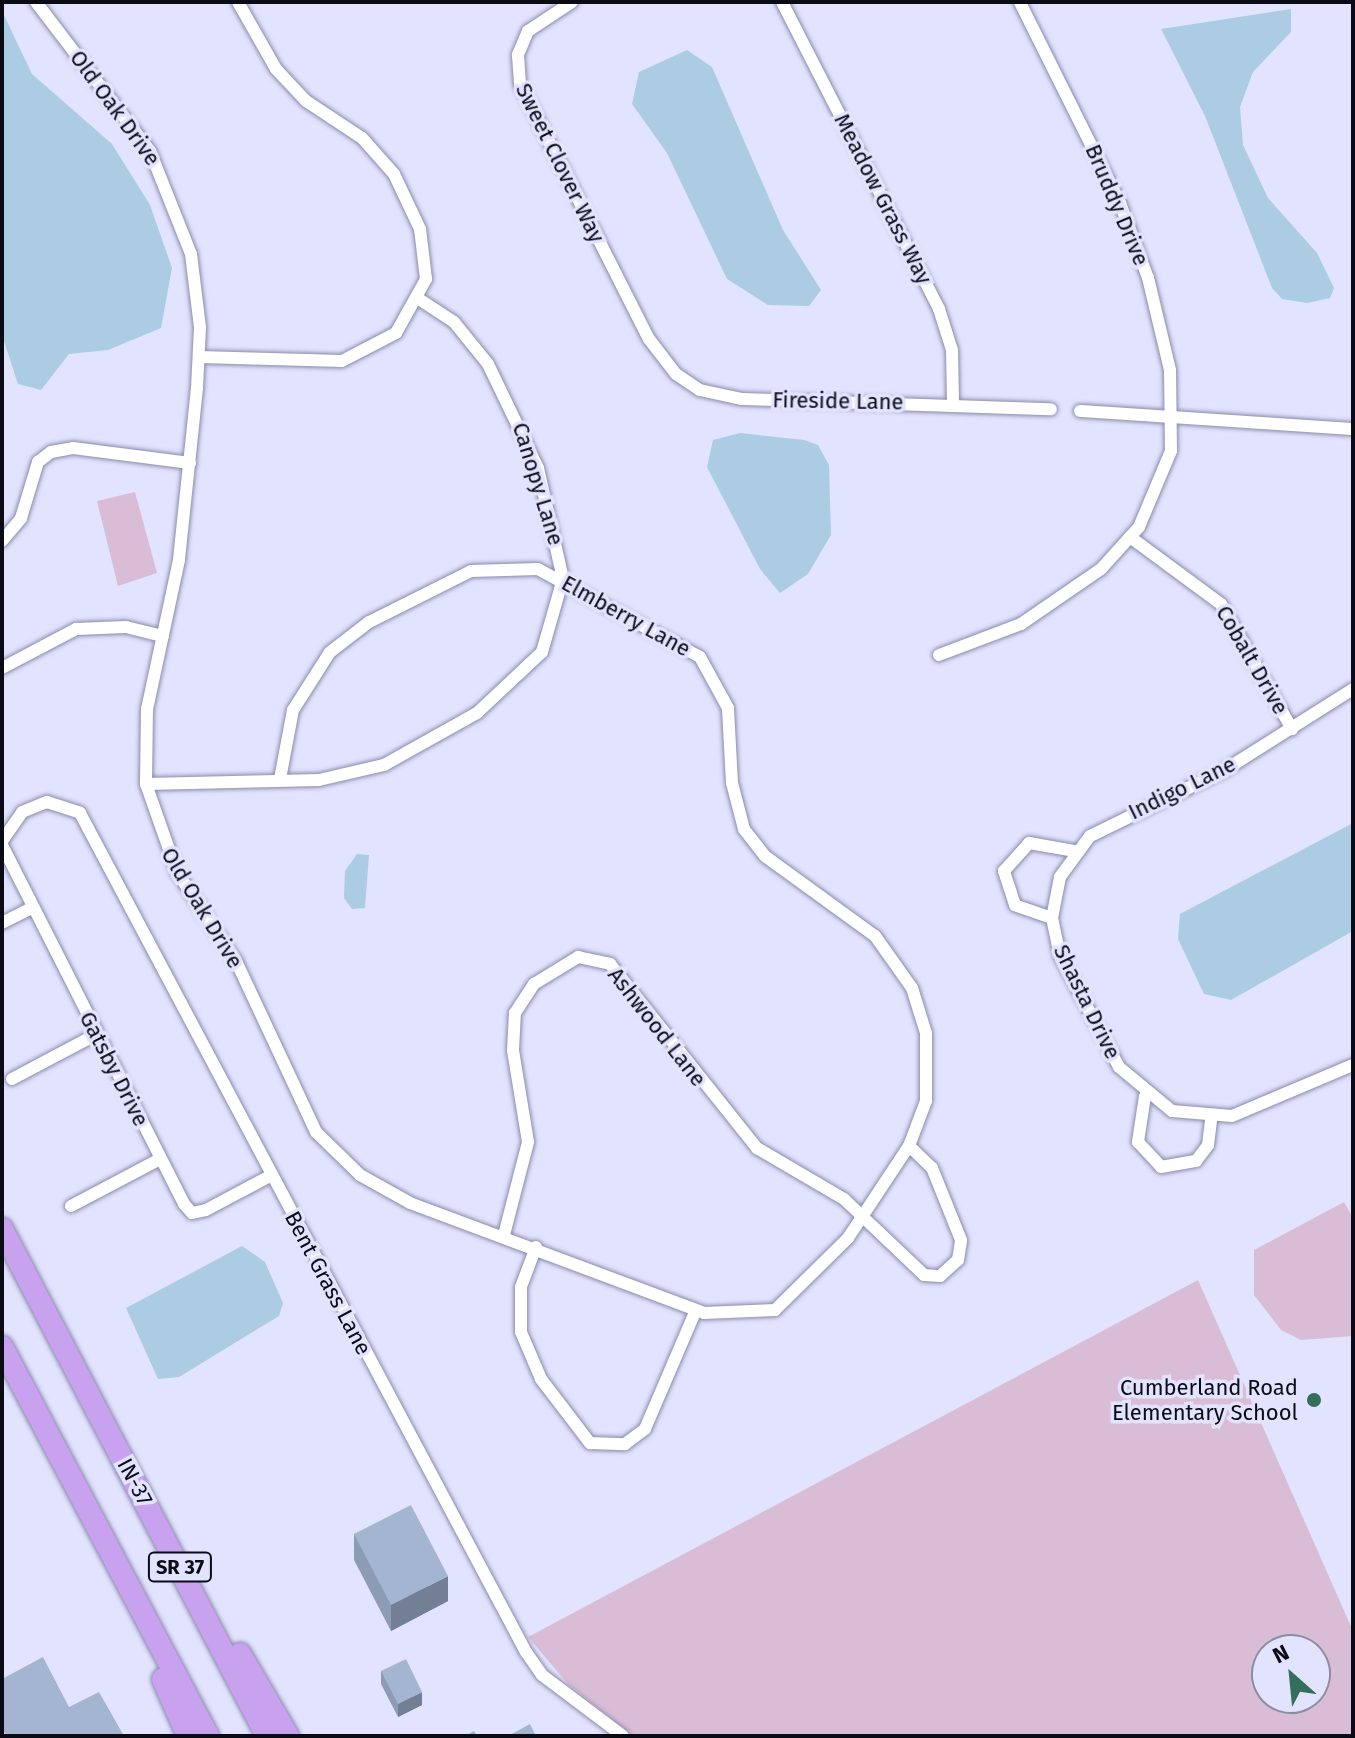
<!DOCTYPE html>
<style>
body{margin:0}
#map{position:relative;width:1355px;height:1738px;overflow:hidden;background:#e2e3ff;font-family:"Fira Sans",sans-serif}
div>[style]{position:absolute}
.green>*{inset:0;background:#d9bdd6}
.water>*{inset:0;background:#abcce2}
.roads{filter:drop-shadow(0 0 2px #8a8baa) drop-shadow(0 0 2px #8a8baa)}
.street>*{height:12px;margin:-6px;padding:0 6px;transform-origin:6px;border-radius:6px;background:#fff}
.highway>*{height:22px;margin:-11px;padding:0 11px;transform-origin:11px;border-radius:11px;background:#c8a1ef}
.wall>*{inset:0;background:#8d9cb5}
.shaded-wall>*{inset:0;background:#737f93}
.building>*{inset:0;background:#a4b5d2}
.dots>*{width:22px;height:22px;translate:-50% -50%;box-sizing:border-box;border:4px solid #e2e3ff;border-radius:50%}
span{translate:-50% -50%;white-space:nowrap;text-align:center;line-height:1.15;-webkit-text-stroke:7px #e2e3ff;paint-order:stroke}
.shield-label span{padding:2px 6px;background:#e2e3ff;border:2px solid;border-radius:6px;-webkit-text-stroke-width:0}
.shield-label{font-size:20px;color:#0b0b16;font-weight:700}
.street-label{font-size:22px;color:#0b0b16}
.poi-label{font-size:22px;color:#0b0b16}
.right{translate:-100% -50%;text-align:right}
.frame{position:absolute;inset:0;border:4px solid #0b0b16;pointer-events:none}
.north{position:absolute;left:1251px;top:1634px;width:80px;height:80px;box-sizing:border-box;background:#e2e3ff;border:2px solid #8c8da2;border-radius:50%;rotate:333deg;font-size:22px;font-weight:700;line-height:32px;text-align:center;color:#0b0b16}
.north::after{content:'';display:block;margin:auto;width:28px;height:36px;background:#336f5b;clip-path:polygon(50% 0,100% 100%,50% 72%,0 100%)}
</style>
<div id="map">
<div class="green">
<i style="clip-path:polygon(135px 492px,157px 573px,118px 586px,97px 501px)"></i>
<i style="clip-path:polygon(1344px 1202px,1353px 1218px,1353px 1336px,1301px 1340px,1281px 1330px,1254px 1295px,1254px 1250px)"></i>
<i style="clip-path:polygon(evenodd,1198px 1280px,1353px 1631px,1353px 1736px,633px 1736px,568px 1684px,528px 1637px,1198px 1280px,1267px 1650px,1315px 1650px,1315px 1698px,1267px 1698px,1267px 1650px)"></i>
</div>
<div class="water">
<i style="clip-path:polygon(1291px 9px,1291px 32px,1253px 72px,1240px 107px,1243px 145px,1268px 198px,1317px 253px,1334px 288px,1330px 298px,1307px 303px,1282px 299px,1272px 288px,1205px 116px,1161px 29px)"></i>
<i style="clip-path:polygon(2px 11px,32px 74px,112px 144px,150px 205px,172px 268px,161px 328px,108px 350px,69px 354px,41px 390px,18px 384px,2px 335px)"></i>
<i style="clip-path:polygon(687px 50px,712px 67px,783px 230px,821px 290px,809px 306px,768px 305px,727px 279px,667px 153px,632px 104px,639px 72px)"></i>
<i style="clip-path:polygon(740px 433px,804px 440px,818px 445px,829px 465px,831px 535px,808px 574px,780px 593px,760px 569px,707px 467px,713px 440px)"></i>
<i style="clip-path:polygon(1353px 823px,1353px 931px,1231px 1000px,1204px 994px,1178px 939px,1180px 914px)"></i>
<i style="clip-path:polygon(357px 854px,369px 855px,365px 908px,352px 909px,344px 898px,345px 871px)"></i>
<i style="clip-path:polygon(242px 1246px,265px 1262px,283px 1303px,279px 1316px,179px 1377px,158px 1379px,126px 1308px)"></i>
</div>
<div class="roads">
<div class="street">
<i style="left:36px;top:2px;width:188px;rotate:52.6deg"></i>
<i style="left:150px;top:151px;width:111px;rotate:68.3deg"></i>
<i style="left:191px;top:254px;width:74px;rotate:83deg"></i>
<i style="left:200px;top:327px;width:61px;rotate:92.8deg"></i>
<i style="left:197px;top:388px;width:173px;rotate:96deg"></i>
<i style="left:179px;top:560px;width:152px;rotate:102.1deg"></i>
<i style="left:147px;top:709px;width:75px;rotate:90.8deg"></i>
<i style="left:146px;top:784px;width:93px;rotate:70.6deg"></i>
<i style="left:177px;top:872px;width:107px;rotate:56.5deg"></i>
<i style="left:236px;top:961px;width:189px;rotate:64.9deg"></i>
<i style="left:316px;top:1132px;width:62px;rotate:44.3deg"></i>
<i style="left:360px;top:1175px;width:57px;rotate:29.2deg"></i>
<i style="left:410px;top:1203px;width:314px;rotate:20.5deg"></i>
<i style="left:704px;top:1313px;width:71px;rotate:-2.4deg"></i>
<i style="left:775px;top:1310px;width:103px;rotate:-44.6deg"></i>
<i style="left:848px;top:1238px;width:110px;rotate:-56.5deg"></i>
<i style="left:909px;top:1146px;width:48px;rotate:-69.3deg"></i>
<i style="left:926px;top:1101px;width:68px;rotate:-90deg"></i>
<i style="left:926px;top:1033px;width:47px;rotate:-107.3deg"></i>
<i style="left:912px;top:988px;width:64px;rotate:-125.4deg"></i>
<i style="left:875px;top:936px;width:136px;rotate:-144deg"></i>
<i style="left:765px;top:856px;width:34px;rotate:-128deg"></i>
<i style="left:744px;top:829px;width:48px;rotate:-104.6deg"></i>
<i style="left:732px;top:783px;width:75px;rotate:-93.1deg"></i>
<i style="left:728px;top:708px;width:58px;rotate:-118.8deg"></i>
<i style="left:700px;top:657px;width:184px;rotate:-151.5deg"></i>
<i style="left:538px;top:569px;width:67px;rotate:178.3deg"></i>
<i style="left:471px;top:571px;width:114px;rotate:153.4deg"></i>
<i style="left:369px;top:622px;width:49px;rotate:142.4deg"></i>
<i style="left:330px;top:652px;width:69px;rotate:122.5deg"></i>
<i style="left:293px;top:710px;width:70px;rotate:100.7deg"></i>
<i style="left:572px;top:2px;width:53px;rotate:146.6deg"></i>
<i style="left:528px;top:31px;width:26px;rotate:113deg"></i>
<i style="left:518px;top:55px;width:29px;rotate:86deg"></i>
<i style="left:520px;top:84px;width:286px;rotate:63.2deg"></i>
<i style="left:649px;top:339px;width:44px;rotate:52.4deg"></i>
<i style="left:676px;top:374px;width:29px;rotate:34deg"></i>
<i style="left:700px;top:390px;width:43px;rotate:12.1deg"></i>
<i style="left:742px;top:399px;width:309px;rotate:1.9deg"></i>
<i style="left:782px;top:2px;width:345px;rotate:62.9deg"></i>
<i style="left:939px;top:309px;width:43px;rotate:72.4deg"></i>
<i style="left:952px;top:350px;width:54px;rotate:88.9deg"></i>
<i style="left:199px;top:357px;width:143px;rotate:1.6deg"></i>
<i style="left:342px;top:361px;width:61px;rotate:-27.4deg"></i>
<i style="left:396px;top:333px;width:62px;rotate:-60.9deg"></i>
<i style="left:426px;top:279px;width:50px;rotate:-96.8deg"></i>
<i style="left:420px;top:229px;width:61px;rotate:-115.3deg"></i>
<i style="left:394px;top:174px;width:48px;rotate:-131.6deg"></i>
<i style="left:362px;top:138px;width:67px;rotate:-146.5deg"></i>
<i style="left:306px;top:101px;width:44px;rotate:-133.2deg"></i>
<i style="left:276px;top:69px;width:77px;rotate:-119.6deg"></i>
<i style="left:1080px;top:411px;width:274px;rotate:3.8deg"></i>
<i style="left:1130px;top:537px;width:113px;rotate:36.4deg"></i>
<i style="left:1221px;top:604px;width:144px;rotate:60.4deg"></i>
<i style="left:2px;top:541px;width:30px;rotate:-50deg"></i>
<i style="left:21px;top:518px;width:59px;rotate:-73.1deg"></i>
<i style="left:38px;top:462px;width:16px;rotate:-38deg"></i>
<i style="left:51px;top:452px;width:22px;rotate:-10deg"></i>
<i style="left:73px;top:448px;width:118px;rotate:7.3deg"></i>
<i style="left:939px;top:655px;width:88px;rotate:-20.7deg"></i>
<i style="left:1021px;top:624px;width:97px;rotate:-34.5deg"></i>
<i style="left:1101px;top:569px;width:57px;rotate:-47.9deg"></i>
<i style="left:1139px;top:527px;width:82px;rotate:-67.2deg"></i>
<i style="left:1171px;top:451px;width:81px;rotate:-90.7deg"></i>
<i style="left:1170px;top:370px;width:95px;rotate:-103.4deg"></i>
<i style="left:1148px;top:278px;width:80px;rotate:-110.5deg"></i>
<i style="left:1120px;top:203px;width:225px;rotate:-116.5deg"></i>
<i style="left:2px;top:668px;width:84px;rotate:-27.8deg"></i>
<i style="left:76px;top:629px;width:50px;rotate:-2.3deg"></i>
<i style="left:126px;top:627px;width:38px;rotate:14deg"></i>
<i style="left:1353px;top:689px;width:151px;rotate:147.7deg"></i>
<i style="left:1225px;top:770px;width:150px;rotate:153.9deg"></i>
<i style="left:1090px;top:836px;width:51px;rotate:126.2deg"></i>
<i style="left:1060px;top:877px;width:42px;rotate:101deg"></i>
<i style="left:1052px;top:918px;width:39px;rotate:78deg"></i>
<i style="left:1060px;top:956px;width:126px;rotate:62deg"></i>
<i style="left:1119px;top:1067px;width:69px;rotate:39.7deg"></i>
<i style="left:1172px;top:1111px;width:60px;rotate:4.8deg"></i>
<i style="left:1232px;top:1116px;width:131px;rotate:-22.9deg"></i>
<i style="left:146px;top:784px;width:173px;rotate:-1.3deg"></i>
<i style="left:319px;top:780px;width:67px;rotate:-13deg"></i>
<i style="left:384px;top:765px;width:107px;rotate:-29.2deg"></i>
<i style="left:477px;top:713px;width:89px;rotate:-43.2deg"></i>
<i style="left:542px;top:652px;width:76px;rotate:-74deg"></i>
<i style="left:563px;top:579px;width:114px;rotate:-102.7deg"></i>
<i style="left:538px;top:468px;width:115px;rotate:-115.7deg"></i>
<i style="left:488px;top:364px;width:54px;rotate:-129deg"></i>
<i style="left:454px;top:322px;width:42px;rotate:-146.7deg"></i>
<i style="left:2px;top:841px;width:35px;rotate:-55deg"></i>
<i style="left:22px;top:812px;width:27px;rotate:-22deg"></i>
<i style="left:47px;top:802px;width:35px;rotate:18deg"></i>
<i style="left:80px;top:813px;width:950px;rotate:62.01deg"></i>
<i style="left:526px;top:1652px;width:28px;rotate:55deg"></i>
<i style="left:542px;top:1675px;width:101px;rotate:37deg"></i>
<i style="left:2px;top:845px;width:402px;rotate:63.1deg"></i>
<i style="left:184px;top:1204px;width:12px;rotate:48deg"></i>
<i style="left:192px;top:1213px;width:14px;rotate:-12deg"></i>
<i style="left:206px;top:1210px;width:72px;rotate:-28deg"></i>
<i style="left:1052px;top:918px;width:39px;rotate:-161deg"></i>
<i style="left:1015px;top:905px;width:36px;rotate:-108deg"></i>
<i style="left:1004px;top:871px;width:38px;rotate:-48deg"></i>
<i style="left:1029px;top:843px;width:47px;rotate:9.9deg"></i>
<i style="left:2px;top:923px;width:34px;rotate:-27deg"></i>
<i style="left:12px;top:1079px;width:96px;rotate:-27.9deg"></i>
<i style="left:1145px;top:1096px;width:47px;rotate:98.7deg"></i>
<i style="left:1138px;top:1142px;width:34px;rotate:47deg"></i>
<i style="left:1161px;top:1167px;width:36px;rotate:-10deg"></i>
<i style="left:1196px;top:1161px;width:20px;rotate:-53deg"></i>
<i style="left:1208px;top:1145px;width:26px;rotate:-83deg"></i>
<i style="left:71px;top:1206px;width:101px;rotate:-27.8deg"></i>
<i style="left:504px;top:1235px;width:96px;rotate:-75.5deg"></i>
<i style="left:528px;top:1142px;width:93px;rotate:-99.3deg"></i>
<i style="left:513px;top:1050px;width:37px;rotate:-87deg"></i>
<i style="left:515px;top:1013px;width:35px;rotate:-57deg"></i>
<i style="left:534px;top:984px;width:52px;rotate:-31.5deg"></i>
<i style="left:578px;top:957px;width:33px;rotate:12deg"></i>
<i style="left:610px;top:964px;width:236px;rotate:51.4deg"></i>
<i style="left:757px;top:1148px;width:101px;rotate:30.4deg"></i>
<i style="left:844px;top:1199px;width:110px;rotate:43.5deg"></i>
<i style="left:924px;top:1275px;width:16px;rotate:4deg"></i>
<i style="left:940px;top:1276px;width:24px;rotate:-42deg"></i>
<i style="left:958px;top:1260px;width:20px;rotate:-81deg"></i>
<i style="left:961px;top:1240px;width:78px;rotate:-111.9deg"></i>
<i style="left:932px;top:1168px;width:32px;rotate:-136deg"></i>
<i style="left:536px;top:1247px;width:43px;rotate:110.6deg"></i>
<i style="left:521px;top:1287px;width:45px;rotate:90deg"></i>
<i style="left:521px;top:1332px;width:51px;rotate:66.9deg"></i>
<i style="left:541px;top:1379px;width:81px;rotate:52.6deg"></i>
<i style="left:590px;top:1443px;width:35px;rotate:2deg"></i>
<i style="left:625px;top:1444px;width:25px;rotate:-37deg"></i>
<i style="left:645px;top:1429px;width:129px;rotate:-66.8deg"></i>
</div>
<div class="highway">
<i style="left:2px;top:1229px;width:572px;rotate:62.4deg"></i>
<i style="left:2px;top:1347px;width:440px;rotate:62.1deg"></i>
<i style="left:240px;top:1654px;width:95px;rotate:59.7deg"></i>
<i style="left:163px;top:1679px;width:62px;rotate:66.3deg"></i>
</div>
</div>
<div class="wall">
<i style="clip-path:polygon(354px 1534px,448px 1601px,391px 1631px,354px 1560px)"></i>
<i style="clip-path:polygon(381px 1671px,422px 1705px,398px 1717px,381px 1684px)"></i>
</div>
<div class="shaded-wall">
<i style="clip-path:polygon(448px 1576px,448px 1601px,391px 1631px,391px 1605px)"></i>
<i style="clip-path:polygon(422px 1692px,422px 1705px,398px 1717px,398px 1704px)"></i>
</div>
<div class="building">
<i style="clip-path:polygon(411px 1505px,448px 1576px,391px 1605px,354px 1534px)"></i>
<i style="clip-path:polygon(43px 1657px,69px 1707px,99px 1692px,124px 1736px,6px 1736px,2px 1728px,2px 1679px)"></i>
<i style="clip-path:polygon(406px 1659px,422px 1692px,398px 1704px,381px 1671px)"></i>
<i style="clip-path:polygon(530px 1724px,536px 1736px,508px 1736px)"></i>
<i style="clip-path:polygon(474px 1731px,477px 1736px,465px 1736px)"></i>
</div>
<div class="dots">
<i style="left:1314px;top:1400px;background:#336f5b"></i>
</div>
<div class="shield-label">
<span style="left:180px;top:1567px">SR 37</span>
</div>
<div class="street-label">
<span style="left:115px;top:108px;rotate:54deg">Old Oak Drive</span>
<span style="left:560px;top:163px;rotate:64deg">Sweet Clover Way</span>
<span style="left:883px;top:199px;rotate:63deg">Meadow Grass Way</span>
<span style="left:1117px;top:205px;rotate:67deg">Bruddy Drive</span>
<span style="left:838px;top:401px;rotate:1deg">Fireside Lane</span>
<span style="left:538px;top:484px;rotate:73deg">Canopy Lane</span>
<span style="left:626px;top:616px;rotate:29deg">Elmberry Lane</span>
<span style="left:1252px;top:660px;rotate:60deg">Cobalt Drive</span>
<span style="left:1182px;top:788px;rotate:-26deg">Indigo Lane</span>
<span style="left:202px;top:908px;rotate:59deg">Old Oak Drive</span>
<span style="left:1087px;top:1002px;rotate:64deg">Shasta Drive</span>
<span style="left:657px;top:1027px;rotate:52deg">Ashwood Lane</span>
<span style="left:114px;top:1069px;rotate:63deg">Gatsby Drive</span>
<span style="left:328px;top:1283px;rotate:62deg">Bent Grass Lane</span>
<span style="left:135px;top:1482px;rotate:62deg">IN-37</span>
</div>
<div class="poi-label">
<span class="right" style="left:1298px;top:1400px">Cumberland Road<br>Elementary School</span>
</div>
<div class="frame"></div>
<div class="north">N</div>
</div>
